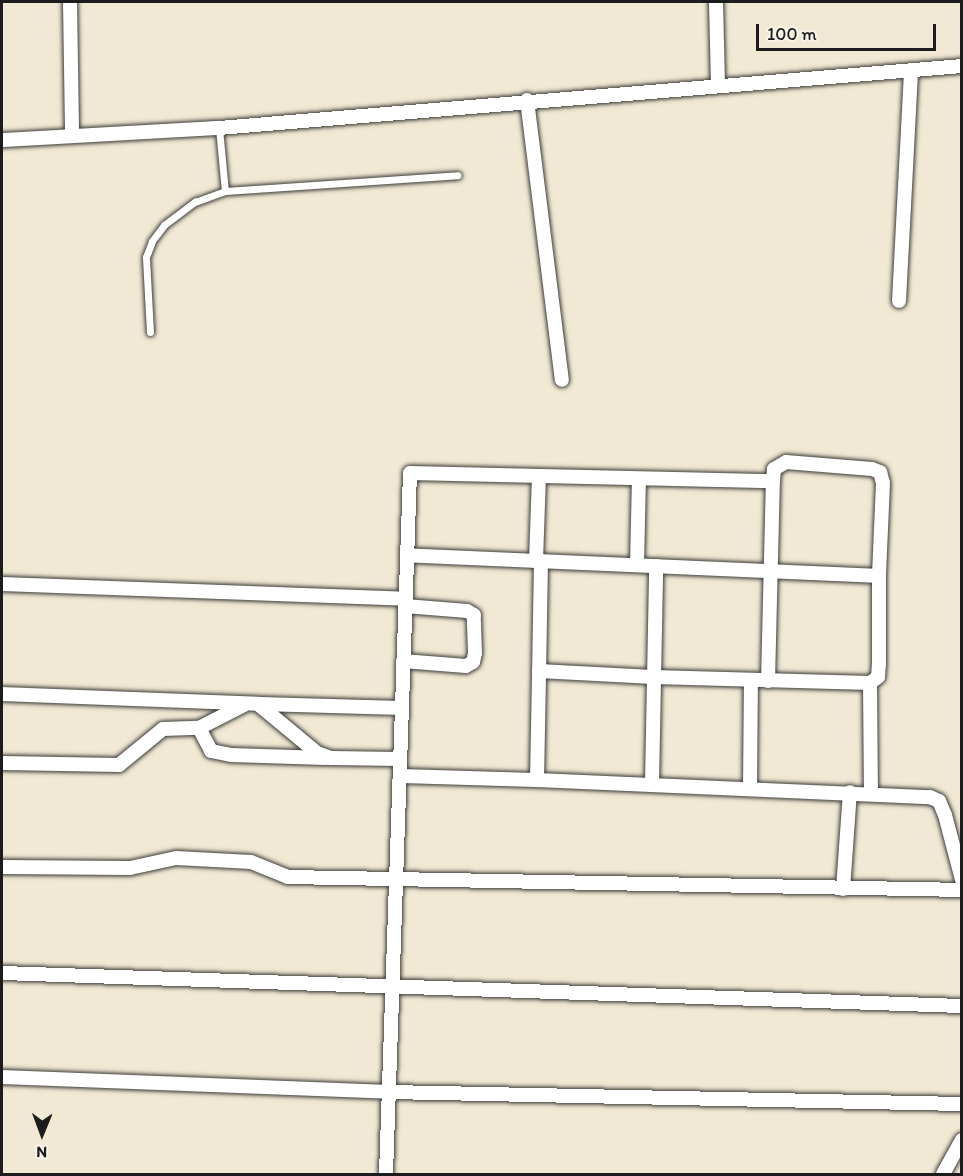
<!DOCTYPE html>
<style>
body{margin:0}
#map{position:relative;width:963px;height:1176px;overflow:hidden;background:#f2e9d4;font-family:Itim,sans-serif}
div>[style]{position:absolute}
.roads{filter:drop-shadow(0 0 2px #3c3b38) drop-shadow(0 0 2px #3c3b38)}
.lane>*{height:7px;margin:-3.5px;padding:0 3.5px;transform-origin:3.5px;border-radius:3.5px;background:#fff}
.street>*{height:14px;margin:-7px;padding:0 7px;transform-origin:7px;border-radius:7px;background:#fff}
span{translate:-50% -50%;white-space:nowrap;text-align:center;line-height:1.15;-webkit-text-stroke:4.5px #f7f3e8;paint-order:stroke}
.frame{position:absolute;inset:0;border:3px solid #1c1c1c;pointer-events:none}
.north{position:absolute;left:12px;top:1104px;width:60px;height:60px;-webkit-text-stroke:4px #f7f3e8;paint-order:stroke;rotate:181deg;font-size:16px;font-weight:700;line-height:24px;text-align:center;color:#1c1c1c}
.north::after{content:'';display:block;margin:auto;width:21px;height:27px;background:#1c1c1c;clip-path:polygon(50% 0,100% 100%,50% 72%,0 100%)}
.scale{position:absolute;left:756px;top:24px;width:180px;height:27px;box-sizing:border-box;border:3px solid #1c1c1c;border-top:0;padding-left:8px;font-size:18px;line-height:21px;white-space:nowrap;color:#1c1c1c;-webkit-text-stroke:4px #f7f3e8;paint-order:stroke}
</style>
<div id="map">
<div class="roads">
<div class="lane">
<i style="left:219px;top:128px;width:63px;rotate:84.6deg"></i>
<i style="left:225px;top:191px;width:233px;rotate:-3.9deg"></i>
<i style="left:150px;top:332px;width:75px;rotate:-93.1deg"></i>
<i style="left:146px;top:257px;width:17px;rotate:-69deg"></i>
<i style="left:152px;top:241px;width:20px;rotate:-53deg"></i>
<i style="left:164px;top:225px;width:39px;rotate:-37deg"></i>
<i style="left:195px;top:202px;width:32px;rotate:-20deg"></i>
</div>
<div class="street">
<i style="left:70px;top:2px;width:133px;rotate:89.1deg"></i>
<i style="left:716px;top:2px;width:83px;rotate:88.6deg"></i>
<i style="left:527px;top:100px;width:282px;rotate:82.9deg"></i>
<i style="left:2px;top:140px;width:217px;rotate:-3.2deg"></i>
<i style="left:219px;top:128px;width:746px;rotate:-4.77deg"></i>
<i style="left:899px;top:301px;width:231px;rotate:-87deg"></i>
<i style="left:536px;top:561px;width:84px;rotate:-88deg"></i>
<i style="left:541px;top:561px;width:110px;rotate:91deg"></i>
<i style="left:539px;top:671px;width:114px;rotate:3deg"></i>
<i style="left:653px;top:677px;width:217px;rotate:1.6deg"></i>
<i style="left:870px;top:683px;width:10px;rotate:-37deg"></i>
<i style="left:878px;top:677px;width:13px;rotate:-86deg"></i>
<i style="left:879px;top:664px;width:88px;rotate:-90deg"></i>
<i style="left:637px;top:565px;width:85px;rotate:-88.7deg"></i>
<i style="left:2px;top:584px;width:404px;rotate:2.1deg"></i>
<i style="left:403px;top:661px;width:63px;rotate:4.5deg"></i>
<i style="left:466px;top:666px;width:8px;rotate:-30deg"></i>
<i style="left:473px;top:662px;width:9px;rotate:-77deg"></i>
<i style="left:475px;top:653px;width:38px;rotate:-92deg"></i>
<i style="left:474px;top:615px;width:8px;rotate:-150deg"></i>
<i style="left:467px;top:611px;width:62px;rotate:-175.4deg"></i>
<i style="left:768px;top:681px;width:200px;rotate:-88.6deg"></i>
<i style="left:870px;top:683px;width:110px;rotate:89.5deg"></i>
<i style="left:2px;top:694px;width:256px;rotate:2.2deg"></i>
<i style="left:258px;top:704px;width:77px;rotate:39.7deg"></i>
<i style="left:317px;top:753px;width:15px;rotate:20deg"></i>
<i style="left:331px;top:758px;width:69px;rotate:0.8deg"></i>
<i style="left:260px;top:704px;width:142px;rotate:1.6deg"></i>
<i style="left:199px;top:728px;width:26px;rotate:62deg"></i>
<i style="left:211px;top:751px;width:20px;rotate:11deg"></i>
<i style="left:231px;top:755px;width:95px;rotate:1.8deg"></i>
<i style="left:2px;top:763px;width:117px;rotate:1deg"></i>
<i style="left:119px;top:765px;width:57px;rotate:-39.3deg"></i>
<i style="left:163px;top:729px;width:36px;rotate:-2deg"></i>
<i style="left:199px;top:728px;width:51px;rotate:-27.1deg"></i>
<i style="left:400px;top:776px;width:137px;rotate:1.7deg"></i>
<i style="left:537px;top:780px;width:109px;rotate:-88.9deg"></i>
<i style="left:537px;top:780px;width:393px;rotate:2.5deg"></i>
<i style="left:930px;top:797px;width:10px;rotate:24deg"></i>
<i style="left:939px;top:801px;width:15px;rotate:67deg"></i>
<i style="left:945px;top:815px;width:67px;rotate:75.3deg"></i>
<i style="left:652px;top:784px;width:218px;rotate:-88.9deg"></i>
<i style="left:750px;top:788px;width:108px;rotate:-89.5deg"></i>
<i style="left:2px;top:867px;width:128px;rotate:0.4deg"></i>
<i style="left:130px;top:868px;width:47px;rotate:-12.3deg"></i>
<i style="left:176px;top:858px;width:75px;rotate:3.1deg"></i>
<i style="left:251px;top:862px;width:40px;rotate:22deg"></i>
<i style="left:288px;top:877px;width:674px;rotate:1.1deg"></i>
<i style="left:843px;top:889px;width:97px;rotate:-85.9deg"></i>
<i style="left:2px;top:973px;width:961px;rotate:1.97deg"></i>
<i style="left:2px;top:1077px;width:387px;rotate:2.2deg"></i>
<i style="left:389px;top:1092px;width:573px;rotate:1.2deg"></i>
<i style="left:386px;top:1174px;width:701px;rotate:-88.04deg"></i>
<i style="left:410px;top:473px;width:363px;rotate:1.3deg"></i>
<i style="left:773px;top:481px;width:12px;rotate:-85deg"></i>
<i style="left:774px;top:469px;width:14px;rotate:-30deg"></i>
<i style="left:786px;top:462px;width:86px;rotate:4.7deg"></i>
<i style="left:872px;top:469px;width:9px;rotate:21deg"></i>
<i style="left:880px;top:472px;width:11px;rotate:75deg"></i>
<i style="left:883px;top:483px;width:93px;rotate:92.5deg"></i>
<i style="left:879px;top:576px;width:472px;rotate:-177.5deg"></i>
<i style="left:943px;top:1174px;width:39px;rotate:-61deg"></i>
</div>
</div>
<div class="frame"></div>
<div class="north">N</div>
<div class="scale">100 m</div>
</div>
